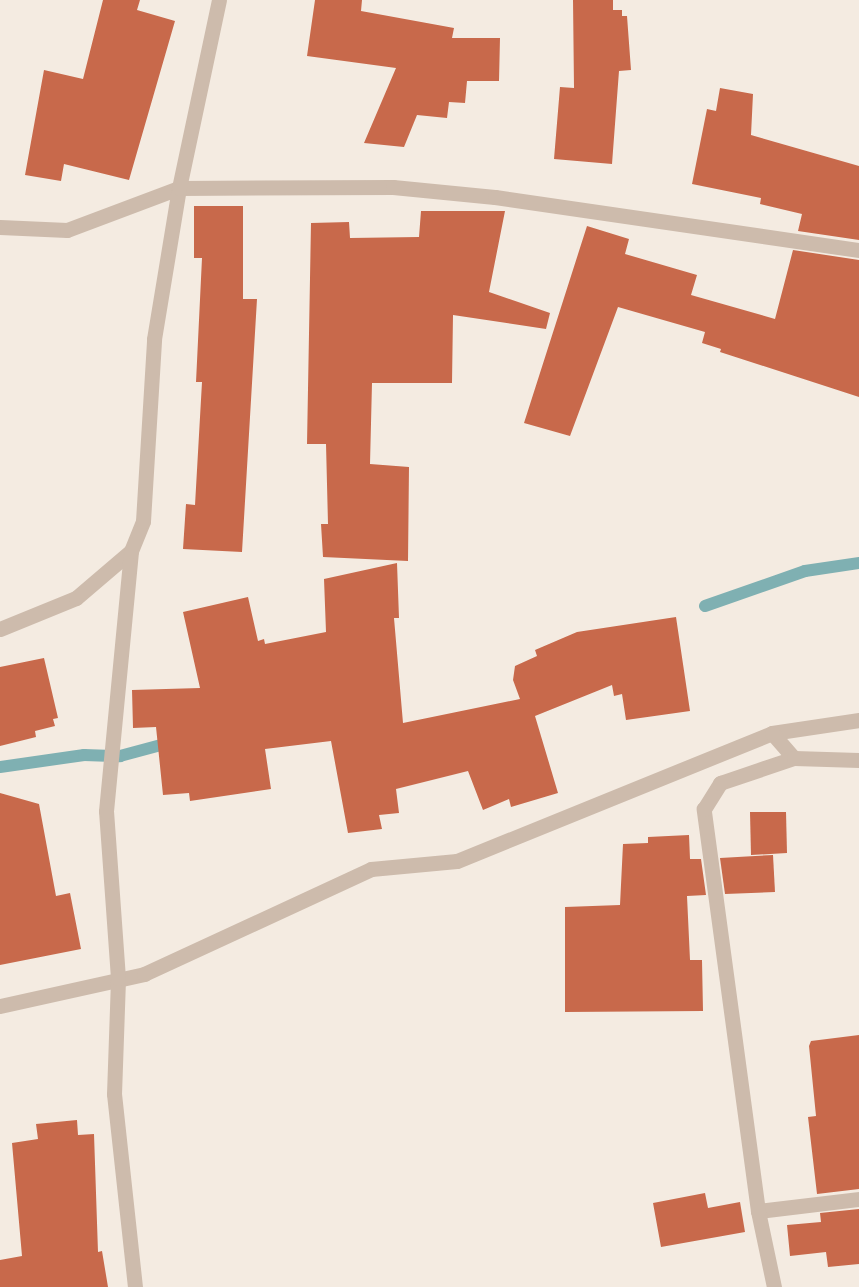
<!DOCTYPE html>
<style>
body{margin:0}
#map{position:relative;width:859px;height:1287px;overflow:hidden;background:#f4ebe1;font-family:"Asap Condensed",sans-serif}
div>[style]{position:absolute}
.stream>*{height:12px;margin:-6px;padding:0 6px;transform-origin:6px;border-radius:6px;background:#7fb0b2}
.building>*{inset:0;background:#c8694b}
.street>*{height:15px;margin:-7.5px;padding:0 7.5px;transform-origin:7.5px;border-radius:7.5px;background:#cdbbac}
span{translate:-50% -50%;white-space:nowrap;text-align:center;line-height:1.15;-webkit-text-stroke:4.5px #fbf5ee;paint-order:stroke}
</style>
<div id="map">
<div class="stream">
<i style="left:705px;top:606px;width:106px;rotate:-19.3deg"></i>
<i style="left:805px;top:571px;width:55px;rotate:-8.4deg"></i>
<i style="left:0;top:767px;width:85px;rotate:-8.1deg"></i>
<i style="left:84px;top:755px;width:36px;rotate:2deg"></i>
<i style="left:120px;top:756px;width:54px;rotate:-15.1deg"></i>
</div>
<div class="building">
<i style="clip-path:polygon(103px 0,140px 0,137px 10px,175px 21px,129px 180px,64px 164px,61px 181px,25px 175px,44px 70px,83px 79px)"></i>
<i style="clip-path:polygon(315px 0,362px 0,361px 11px,454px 28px,452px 38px,500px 38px,499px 81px,467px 81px,465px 103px,449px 102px,447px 118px,417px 115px,404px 147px,364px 143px,396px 68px,307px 56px)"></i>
<i style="clip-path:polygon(573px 0,613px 0,613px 10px,622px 10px,622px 16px,627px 16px,631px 70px,619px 71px,612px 164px,554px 159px,560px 87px,574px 88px)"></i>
<i style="clip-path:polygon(720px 88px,753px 94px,751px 135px,859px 166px,859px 240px,798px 231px,802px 214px,760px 204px,761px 198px,692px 184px,707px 109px,716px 111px)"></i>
<i style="clip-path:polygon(194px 206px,243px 206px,243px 299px,257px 299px,242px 552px,183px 549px,186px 504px,195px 505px,202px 382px,196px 382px,202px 258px,194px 258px)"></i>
<i style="clip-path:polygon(421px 211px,505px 211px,489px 292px,550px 313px,546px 329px,453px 315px,452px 383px,372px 383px,370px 464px,409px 467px,408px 561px,323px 557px,321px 524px,328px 524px,326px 444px,307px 444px,311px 223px,349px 222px,350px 238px,419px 237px)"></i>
<i style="clip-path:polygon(587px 226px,629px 239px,625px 254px,697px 275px,691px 295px,775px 319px,793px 250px,859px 260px,859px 397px,720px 352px,721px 349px,702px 343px,705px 332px,618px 307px,570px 436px,524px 423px)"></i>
<i style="clip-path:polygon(397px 563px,399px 618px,394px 618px,403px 723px,520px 699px,513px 680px,515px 666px,537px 656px,535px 650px,577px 632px,676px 617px,690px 711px,626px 720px,622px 694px,614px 696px,612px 685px,535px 716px,558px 793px,511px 807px,509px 799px,483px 810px,468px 771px,396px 789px,399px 813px,379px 815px,382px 829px,348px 833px,331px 741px,265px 749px,271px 789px,190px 801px,189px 793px,163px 795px,156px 727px,133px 728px,132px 690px,200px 688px,183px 612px,248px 597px,258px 641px,264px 639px,265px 644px,326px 632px,324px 579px)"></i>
<i style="clip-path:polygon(44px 658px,58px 718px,53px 719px,55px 726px,35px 731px,36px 737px,0 746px,0 667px)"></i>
<i style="clip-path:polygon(0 793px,39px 804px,56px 896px,70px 893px,81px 949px,0 965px)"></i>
<i style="clip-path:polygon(750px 812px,786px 812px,787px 853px,751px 855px)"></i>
<i style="clip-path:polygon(689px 835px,690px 859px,701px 859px,706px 895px,687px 896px,690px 960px,702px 960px,703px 1011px,565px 1012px,565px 907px,620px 905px,623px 844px,648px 843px,648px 837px)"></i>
<i style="clip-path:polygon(773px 855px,775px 892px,725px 894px,720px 858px)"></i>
<i style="clip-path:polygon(859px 1035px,859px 1189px,817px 1194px,808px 1117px,816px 1116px,809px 1046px,811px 1041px)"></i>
<i style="clip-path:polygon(77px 1120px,78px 1135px,94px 1134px,98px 1252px,102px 1251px,108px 1287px,0 1287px,0 1260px,22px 1256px,12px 1143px,38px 1139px,36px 1124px)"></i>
<i style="clip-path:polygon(705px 1193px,708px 1208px,740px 1202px,745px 1232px,661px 1247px,653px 1203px)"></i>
<i style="clip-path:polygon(859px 1209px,859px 1264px,828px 1267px,826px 1252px,790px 1256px,787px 1225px,821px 1222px,820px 1213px)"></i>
</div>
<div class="street">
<i style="left:0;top:227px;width:67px;rotate:2.6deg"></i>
<i style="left:67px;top:230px;width:120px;rotate:-20.6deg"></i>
<i style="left:179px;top:188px;width:214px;rotate:-0.3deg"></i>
<i style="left:393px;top:187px;width:102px;rotate:5.6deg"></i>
<i style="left:495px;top:197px;width:368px;rotate:8.3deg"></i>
<i style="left:0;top:629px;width:82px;rotate:-22.2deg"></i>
<i style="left:76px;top:598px;width:72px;rotate:-40.5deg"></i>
<i style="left:772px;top:733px;width:88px;rotate:-8.5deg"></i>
<i style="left:0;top:1006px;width:148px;rotate:-12.5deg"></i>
<i style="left:144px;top:974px;width:250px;rotate:-24.8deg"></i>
<i style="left:371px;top:869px;width:86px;rotate:-5.3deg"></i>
<i style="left:457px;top:861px;width:340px;rotate:-22.1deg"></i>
<i style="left:772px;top:733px;width:33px;rotate:49deg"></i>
<i style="left:758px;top:1211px;width:102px;rotate:-6.8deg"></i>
<i style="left:135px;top:1287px;width:194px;rotate:-96.2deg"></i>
<i style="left:114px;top:1094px;width:116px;rotate:-88deg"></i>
<i style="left:118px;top:978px;width:167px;rotate:-94.1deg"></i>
<i style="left:106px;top:811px;width:261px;rotate:-84.5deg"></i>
<i style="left:131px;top:551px;width:32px;rotate:-68deg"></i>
<i style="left:143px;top:521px;width:182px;rotate:-86.5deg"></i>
<i style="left:154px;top:339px;width:153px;rotate:-80.6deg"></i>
<i style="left:179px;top:188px;width:192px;rotate:-78deg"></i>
<i style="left:774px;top:1287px;width:78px;rotate:-101.9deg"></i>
<i style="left:758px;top:1211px;width:406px;rotate:-97.7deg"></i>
<i style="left:704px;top:809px;width:31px;rotate:-58deg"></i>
<i style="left:720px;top:783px;width:78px;rotate:-18.7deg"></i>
<i style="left:794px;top:758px;width:65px;rotate:1.8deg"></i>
</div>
</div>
